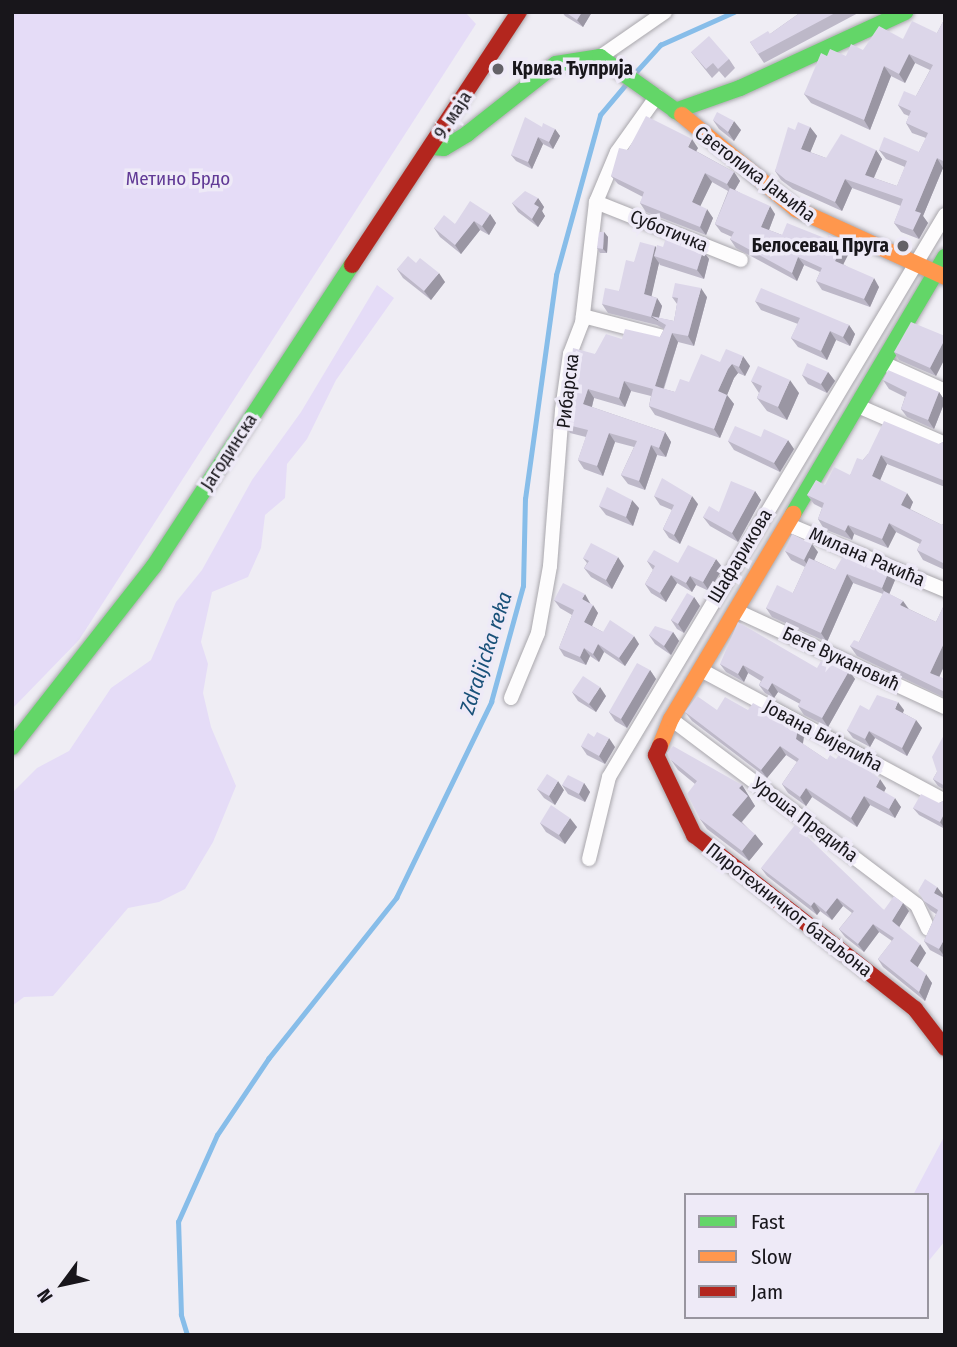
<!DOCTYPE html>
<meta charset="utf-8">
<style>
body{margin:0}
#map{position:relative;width:957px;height:1347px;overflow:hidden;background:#efedf4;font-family:"Fira Sans Condensed",sans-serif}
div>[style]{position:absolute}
.green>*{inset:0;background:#e5dcf7}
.stream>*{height:4.5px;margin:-2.25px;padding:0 2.25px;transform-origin:2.25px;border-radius:2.25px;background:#87bde9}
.roads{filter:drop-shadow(0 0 2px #a9a7ac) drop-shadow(0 0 2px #a9a7ac)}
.street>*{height:14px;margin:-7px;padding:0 7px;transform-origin:7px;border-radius:7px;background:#fdfcfd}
.fast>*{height:16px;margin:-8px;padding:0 8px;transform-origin:8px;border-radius:8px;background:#63d668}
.slow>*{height:16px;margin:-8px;padding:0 8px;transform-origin:8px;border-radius:8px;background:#ff974d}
.jam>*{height:16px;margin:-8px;padding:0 8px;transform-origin:8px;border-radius:8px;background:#b3261e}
.wall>*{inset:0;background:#bdb8c8}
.shaded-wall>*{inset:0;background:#9a96a3}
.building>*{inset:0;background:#dcd6e9}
.dots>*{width:19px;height:19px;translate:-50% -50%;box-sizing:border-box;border:4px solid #eeeaf7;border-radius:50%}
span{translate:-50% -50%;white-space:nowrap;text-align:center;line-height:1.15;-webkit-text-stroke:7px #eeeaf7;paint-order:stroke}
.poi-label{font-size:19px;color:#18161b;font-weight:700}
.left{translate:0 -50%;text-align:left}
.right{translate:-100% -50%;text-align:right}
.street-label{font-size:19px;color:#18161b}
.park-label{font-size:19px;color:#613a96}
.water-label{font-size:21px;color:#195179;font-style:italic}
.frame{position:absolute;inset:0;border:14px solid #18161b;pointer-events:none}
.legend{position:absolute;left:684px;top:1193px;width:245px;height:126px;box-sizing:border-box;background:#eeeaf7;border:2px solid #98959f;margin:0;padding:9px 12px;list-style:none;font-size:21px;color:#18161b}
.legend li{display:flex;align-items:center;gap:14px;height:35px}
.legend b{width:35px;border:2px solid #98959f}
.north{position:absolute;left:28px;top:1249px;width:70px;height:70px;-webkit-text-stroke:5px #eeeaf7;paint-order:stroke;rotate:237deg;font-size:19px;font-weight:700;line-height:28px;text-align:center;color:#18161b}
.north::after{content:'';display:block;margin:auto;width:24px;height:32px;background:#18161b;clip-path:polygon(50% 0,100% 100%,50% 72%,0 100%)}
</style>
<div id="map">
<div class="green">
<i style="clip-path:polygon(12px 12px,465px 12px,476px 24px,79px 640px,12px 709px)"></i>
<i style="clip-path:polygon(377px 285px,394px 298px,336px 380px,307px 439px,287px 464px,285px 498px,265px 515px,261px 548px,248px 577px,212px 592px,201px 642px,208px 664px,203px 693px,211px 727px,236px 786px,213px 842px,185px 889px,159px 902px,128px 908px,53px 996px,24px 997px,12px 1006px,12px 793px,37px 768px,69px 751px,111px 688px,151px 660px,176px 602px,202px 570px,252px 480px,301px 412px)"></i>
<i style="clip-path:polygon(945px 1135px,945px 1241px,927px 1263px,927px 1195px,913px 1195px)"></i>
</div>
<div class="stream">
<i style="left:635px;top:73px;width:38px;rotate:-48deg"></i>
<i style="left:660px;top:45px;width:81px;rotate:-24deg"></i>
<i style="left:187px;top:1335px;width:21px;rotate:-107deg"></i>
<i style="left:181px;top:1315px;width:93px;rotate:-91.8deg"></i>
<i style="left:178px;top:1222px;width:95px;rotate:-65.9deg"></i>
<i style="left:217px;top:1135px;width:92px;rotate:-56.1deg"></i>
<i style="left:268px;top:1059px;width:206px;rotate:-51.5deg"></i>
<i style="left:396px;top:898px;width:218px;rotate:-64.1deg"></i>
<i style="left:491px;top:702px;width:120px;rotate:-74.6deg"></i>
<i style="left:523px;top:586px;width:87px;rotate:-88.7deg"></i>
<i style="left:525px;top:499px;width:226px;rotate:-82.1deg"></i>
<i style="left:556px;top:275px;width:166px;rotate:-74.6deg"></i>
<i style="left:600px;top:115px;width:42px;rotate:-49.8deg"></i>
</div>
<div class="roads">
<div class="street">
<i style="left:600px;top:57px;width:79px;rotate:-34.7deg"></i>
<i style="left:596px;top:202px;width:156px;rotate:21.8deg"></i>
<i style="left:583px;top:316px;width:83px;rotate:14.7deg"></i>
<i style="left:883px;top:363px;width:68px;rotate:24.3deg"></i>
<i style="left:858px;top:406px;width:95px;rotate:23.6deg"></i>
<i style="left:789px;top:525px;width:169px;rotate:22.6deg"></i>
<i style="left:737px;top:611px;width:229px;rotate:24.8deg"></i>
<i style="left:701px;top:670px;width:277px;rotate:28.2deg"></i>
<i style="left:511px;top:698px;width:70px;rotate:-67.4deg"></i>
<i style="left:538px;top:633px;width:68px;rotate:-79.8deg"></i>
<i style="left:550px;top:566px;width:156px;rotate:-85.6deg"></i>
<i style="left:562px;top:410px;width:57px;rotate:-81.9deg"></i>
<i style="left:570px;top:354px;width:33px;rotate:-69deg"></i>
<i style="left:582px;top:323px;width:122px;rotate:-83.4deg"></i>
<i style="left:596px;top:202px;width:54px;rotate:-67.2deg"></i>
<i style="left:617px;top:152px;width:69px;rotate:-54.5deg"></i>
<i style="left:671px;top:719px;width:308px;rotate:37.1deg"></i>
<i style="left:917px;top:905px;width:26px;rotate:65deg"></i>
<i style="left:589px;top:859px;width:84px;rotate:-76.3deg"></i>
<i style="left:609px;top:777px;width:655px;rotate:-59.13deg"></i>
</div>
<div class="fast">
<i style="left:675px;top:111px;width:69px;rotate:-19.5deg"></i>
<i style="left:740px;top:88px;width:182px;rotate:-24.7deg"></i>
<i style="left:433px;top:147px;width:11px;rotate:5deg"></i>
<i style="left:444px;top:148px;width:27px;rotate:-31deg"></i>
<i style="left:467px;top:134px;width:113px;rotate:-38.2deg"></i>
<i style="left:556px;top:64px;width:45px;rotate:-9deg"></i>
<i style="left:600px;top:57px;width:100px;rotate:35.3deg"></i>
<i style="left:793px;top:514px;width:299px;rotate:-59.4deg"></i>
<i style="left:12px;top:747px;width:230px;rotate:-51.9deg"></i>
<i style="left:154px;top:566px;width:360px;rotate:-56.7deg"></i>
</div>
<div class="slow">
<i style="left:682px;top:115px;width:148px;rotate:39.5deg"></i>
<i style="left:796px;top:209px;width:164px;rotate:24.5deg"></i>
<i style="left:660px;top:746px;width:29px;rotate:-68deg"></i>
<i style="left:671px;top:719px;width:239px;rotate:-59.2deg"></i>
</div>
<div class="jam">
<i style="left:352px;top:265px;width:303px;rotate:-56.6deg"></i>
<i style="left:660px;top:746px;width:10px;rotate:114deg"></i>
<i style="left:656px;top:755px;width:89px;rotate:64.6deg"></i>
<i style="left:694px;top:835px;width:281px;rotate:38.2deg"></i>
<i style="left:915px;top:1009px;width:49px;rotate:52.4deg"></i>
</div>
</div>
<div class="wall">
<i style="clip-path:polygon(562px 12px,592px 12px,583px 27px,565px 16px)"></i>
<i style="clip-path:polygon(801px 12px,860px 12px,764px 63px,750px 42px,770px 34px)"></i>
<i style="clip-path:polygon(945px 18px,945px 168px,943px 168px,923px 216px,928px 223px,919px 239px,901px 232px,894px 223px,901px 206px,852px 188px,842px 211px,793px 189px,781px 180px,775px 171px,795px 130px,810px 127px,817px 136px,810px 152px,826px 158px,876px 150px,882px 159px,874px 178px,897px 186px,905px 167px,886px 159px,879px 150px,919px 152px,926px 138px,912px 133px,906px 123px,909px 116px,904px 114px,898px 105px,916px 96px,930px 70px,915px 63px,905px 83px,891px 76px,870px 130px,811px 103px,804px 94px,827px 56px,846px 56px,863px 50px,903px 39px,937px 33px)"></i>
<i style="clip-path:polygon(691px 52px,729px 59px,735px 68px,725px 78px,719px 71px,712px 78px)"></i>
<i style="clip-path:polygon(713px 120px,741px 130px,734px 141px,719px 129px)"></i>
<i style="clip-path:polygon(542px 127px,555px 129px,560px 136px,553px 149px,543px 144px,532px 169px,516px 161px,511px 155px)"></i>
<i style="clip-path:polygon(698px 148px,696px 151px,734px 172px,740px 181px,735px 190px,775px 214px,769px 230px,782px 235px,827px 239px,844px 242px,850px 251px,843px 264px,879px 287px,870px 307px,822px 290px,816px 281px,820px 272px,804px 265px,797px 281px,736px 248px,730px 239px,732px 237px,721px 232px,715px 224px,728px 191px,712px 182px,700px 206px,713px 218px,706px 235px,646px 212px,640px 203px,643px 197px,618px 184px,611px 176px,628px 150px)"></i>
<i style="clip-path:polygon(538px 198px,544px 207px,542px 211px,545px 216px,538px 227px,518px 212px,512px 203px)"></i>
<i style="clip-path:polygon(490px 214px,496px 223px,489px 235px,480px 230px,461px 254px,440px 237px,434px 228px,455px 224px)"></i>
<i style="clip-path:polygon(604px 232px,608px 237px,607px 253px,600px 253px,597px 248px)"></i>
<i style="clip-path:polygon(655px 246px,656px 248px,663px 247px,703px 251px,709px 259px,704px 279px,660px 265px,659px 263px,651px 296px,657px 298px,662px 306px,659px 318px,674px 321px,677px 304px,672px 297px,707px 297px,694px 346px,678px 342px,664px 389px,675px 392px,720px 362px,750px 366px,745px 376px,738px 373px,734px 378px,727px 395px,734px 404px,720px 438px,655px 415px,649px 406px,651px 396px,631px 391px,625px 407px,594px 398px,592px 407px,665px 432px,671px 442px,666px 457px,657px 455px,645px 490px,628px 484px,621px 475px,634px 447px,615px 442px,603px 476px,584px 469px,578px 460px,586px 437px,570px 433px,564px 424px,595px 354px,622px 339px,660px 337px,664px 329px,657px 325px,608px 313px,602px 304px,619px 291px,634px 262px)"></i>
<i style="clip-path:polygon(416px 263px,445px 282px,431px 300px,403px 278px,397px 269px)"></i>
<i style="clip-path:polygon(755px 301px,849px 325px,855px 334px,850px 346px,836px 340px,827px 360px,798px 347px,791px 338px,798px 324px,761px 310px)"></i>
<i style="clip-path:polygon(945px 336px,945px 358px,936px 376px,899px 360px,894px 352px)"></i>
<i style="clip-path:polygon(828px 372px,835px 381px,827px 393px,808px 384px,802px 375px)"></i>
<i style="clip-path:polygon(883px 380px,939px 392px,945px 401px,934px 429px,907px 417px,901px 409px,905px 397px,889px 389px)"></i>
<i style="clip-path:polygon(751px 381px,799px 393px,787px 420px,767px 411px,757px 398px,759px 393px)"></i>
<i style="clip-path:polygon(761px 437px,794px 449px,780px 472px,734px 450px,728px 441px)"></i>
<i style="clip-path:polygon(945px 441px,945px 487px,887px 464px,880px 480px,913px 502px,910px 509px,942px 525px,945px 521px,945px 570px,923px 560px,917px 550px,920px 544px,896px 532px,888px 548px,854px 534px,852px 540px,824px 529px,818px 519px,822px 508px,814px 504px,807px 495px,825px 485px,850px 475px,868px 454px,939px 444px)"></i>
<i style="clip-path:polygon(755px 491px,761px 500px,738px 542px,710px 526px,703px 517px,719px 512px)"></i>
<i style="clip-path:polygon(654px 496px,698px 504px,680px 544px,669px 538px,663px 529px,672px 510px,660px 505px)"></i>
<i style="clip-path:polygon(599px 506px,639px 508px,633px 526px,606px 515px)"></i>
<i style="clip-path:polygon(785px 551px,818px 552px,814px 560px,835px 570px,889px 571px,895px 580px,889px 594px,903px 601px,909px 609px,936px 622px,945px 603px,945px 664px,939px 677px,945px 679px,945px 698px,857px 656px,850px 646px,859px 642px,883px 594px,853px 583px,827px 642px,772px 617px,766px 608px,793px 593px,805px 567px,791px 560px)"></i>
<i style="clip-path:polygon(583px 558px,624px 566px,612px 589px,591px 577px,584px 568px,587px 563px)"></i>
<i style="clip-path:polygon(647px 561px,678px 563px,723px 568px,709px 591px,696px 585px,692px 592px,677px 583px,666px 602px,651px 593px,645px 584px,653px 570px)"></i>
<i style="clip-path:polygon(694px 597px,700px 606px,684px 633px,677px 629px,671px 620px)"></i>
<i style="clip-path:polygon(554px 600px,590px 603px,598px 613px,592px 626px,603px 632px,639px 644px,625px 666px,604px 652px,599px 662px,590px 656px,586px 665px,564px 656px,559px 648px,572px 615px,560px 608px)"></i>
<i style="clip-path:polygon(673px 632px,679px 641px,671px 655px,655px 644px,649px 635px)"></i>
<i style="clip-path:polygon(720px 664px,849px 671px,855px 679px,828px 727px,804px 715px,798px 706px,800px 704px,778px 692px,774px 698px,765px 693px,759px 685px,761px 681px,748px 673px,744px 682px,726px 672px)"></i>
<i style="clip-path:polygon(650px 670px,656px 679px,627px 728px,615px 721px,609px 712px)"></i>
<i style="clip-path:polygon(572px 692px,606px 696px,596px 712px,578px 701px)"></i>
<i style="clip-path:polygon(717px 710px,748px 710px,804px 736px,803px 744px,827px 760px,886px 788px,884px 792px,901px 807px,895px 818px,870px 805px,857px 827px,812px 797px,806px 806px,788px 793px,782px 784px,797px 762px,786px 755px,767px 778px,692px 721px,685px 712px)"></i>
<i style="clip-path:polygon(869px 710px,904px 710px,903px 713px,916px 720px,922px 728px,907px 756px,875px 738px,870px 747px,853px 738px,847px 730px)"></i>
<i style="clip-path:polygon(945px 733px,945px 790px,938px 786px,933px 779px,937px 772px)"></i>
<i style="clip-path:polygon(581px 746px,615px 747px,605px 764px,587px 755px)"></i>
<i style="clip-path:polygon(671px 760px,742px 785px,755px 806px,742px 822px,763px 844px,749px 861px,707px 829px,700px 819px,695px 784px,678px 770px)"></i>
<i style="clip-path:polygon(584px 783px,590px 792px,585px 802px,568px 794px,562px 785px)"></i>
<i style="clip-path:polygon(537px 789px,564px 790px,555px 805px,544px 798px)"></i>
<i style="clip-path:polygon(945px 800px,945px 829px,919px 815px,913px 808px,939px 803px)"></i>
<i style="clip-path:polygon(540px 823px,577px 827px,565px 844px,546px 832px)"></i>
<i style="clip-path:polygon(761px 868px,884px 910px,909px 911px,899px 927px,926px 953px,917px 967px,932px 983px,925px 1001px,883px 967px,878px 959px,892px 941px,879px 932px,864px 952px,845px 937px,839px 929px,852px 913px,843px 906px,832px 920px,820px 911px,817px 915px,767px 876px)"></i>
<i style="clip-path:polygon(937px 887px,944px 896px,942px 898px,945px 899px,945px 958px,930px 950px,924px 941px,936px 914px,930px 910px,924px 901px)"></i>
</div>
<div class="shaded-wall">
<i style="clip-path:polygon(582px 12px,592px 12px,583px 27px,577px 20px)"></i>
<i style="clip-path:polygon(909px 54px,915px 63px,905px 83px,899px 74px)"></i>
<i style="clip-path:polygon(884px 66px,891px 76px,870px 130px,864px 120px)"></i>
<i style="clip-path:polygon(734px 121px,741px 130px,734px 141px,728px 132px)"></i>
<i style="clip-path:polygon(810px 127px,817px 136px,808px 158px,801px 149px)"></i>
<i style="clip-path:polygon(555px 129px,560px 136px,553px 149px,549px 142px)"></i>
<i style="clip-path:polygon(538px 137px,543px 144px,532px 169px,528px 162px)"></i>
<i style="clip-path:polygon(692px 139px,698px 148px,694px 155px,688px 147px)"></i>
<i style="clip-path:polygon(876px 150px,882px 159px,871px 184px,865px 175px)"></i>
<i style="clip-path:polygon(937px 158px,943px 168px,923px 216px,928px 223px,919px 239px,913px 230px,915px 211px)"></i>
<i style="clip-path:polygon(734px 172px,740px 181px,733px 193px,727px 184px)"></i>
<i style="clip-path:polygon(705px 173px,712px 182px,698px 211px,692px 202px)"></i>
<i style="clip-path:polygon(845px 179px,852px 188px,842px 211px,835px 202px)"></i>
<i style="clip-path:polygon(538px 198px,544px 207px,542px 211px,545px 216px,538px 227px,532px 219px,534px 204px)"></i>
<i style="clip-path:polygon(770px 206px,775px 214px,767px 235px,761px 227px)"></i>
<i style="clip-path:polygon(707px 209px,713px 218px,706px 235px,700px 227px)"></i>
<i style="clip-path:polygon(490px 214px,496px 223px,489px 235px,482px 226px)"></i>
<i style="clip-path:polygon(474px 221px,480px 230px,461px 254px,455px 245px)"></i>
<i style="clip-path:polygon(604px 232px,608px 237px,607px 253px,603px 249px)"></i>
<i style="clip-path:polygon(844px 242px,850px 251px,841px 269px,835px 261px)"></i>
<i style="clip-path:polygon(655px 246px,661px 254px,654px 256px,659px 263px,650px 303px,644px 294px)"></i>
<i style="clip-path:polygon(703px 251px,709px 259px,704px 279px,697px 270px)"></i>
<i style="clip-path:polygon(798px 257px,804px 265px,797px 281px,792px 273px)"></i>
<i style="clip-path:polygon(439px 273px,445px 282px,431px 300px,424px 291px)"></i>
<i style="clip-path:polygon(874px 278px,879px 287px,870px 307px,864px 299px)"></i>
<i style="clip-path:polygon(701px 288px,707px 297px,694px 346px,688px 336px)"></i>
<i style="clip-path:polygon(657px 298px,662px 306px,658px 321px,651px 317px)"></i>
<i style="clip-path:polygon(849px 325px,855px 334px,850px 346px,843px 337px)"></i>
<i style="clip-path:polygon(830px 331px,836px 340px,827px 360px,821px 351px)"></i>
<i style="clip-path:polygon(672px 333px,678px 342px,661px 396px,655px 386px)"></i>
<i style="clip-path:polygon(945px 339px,945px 358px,936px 376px,930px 368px)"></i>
<i style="clip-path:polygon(743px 356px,750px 366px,745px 376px,739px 367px)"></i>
<i style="clip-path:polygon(732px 364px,738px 373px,734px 378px,725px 400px,718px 391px,728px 369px)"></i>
<i style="clip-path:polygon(828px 372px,835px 381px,827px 393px,821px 384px)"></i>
<i style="clip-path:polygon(790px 380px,799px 393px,787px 420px,778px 407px)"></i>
<i style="clip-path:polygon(624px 381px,631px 391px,625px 407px,619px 398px)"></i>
<i style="clip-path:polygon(588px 389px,594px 398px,590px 414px,583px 404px)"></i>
<i style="clip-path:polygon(939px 392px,945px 401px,934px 429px,928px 420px)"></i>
<i style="clip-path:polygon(727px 395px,734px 404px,720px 438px,714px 429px)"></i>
<i style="clip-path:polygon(665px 432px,671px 442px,666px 457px,659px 448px)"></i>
<i style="clip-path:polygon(609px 433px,615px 442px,603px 476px,597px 466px)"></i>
<i style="clip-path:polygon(788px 440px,794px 449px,780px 472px,774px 463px)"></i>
<i style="clip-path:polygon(651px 445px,657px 455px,645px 490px,639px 481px)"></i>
<i style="clip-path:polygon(881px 455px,887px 464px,878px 485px,872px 476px)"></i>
<i style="clip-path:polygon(755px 491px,761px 500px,738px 542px,732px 533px)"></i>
<i style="clip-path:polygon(907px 493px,913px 502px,908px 514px,901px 505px)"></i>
<i style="clip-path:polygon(692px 496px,698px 504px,680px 544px,674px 535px)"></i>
<i style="clip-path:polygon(632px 500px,639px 508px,633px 526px,626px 517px)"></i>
<i style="clip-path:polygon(889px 523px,896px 532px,888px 548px,882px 539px)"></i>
<i style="clip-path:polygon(848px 525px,854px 534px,852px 540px,845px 531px)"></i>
<i style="clip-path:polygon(812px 544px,818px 552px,810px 569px,804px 560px)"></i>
<i style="clip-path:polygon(618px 557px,624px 566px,612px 589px,606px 580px)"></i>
<i style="clip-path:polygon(716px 559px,723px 568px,709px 591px,703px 582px)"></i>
<i style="clip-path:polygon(889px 571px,895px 580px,888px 597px,882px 588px)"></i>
<i style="clip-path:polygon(847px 574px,853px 583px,827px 642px,821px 633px)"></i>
<i style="clip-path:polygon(671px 575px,677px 583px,666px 602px,660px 593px)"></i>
<i style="clip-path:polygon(690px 576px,696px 585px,692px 592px,686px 583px)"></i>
<i style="clip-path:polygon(585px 594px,590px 603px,588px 608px,582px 599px)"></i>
<i style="clip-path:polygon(694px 597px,700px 606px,684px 633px,678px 624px)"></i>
<i style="clip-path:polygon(903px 601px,909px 610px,900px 605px)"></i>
<i style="clip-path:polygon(593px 605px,598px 613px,590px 630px,584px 622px)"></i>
<i style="clip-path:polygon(673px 632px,679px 641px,671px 655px,664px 646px)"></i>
<i style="clip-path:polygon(634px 636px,639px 644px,625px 666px,619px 658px)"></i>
<i style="clip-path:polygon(945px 641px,945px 664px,937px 682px,930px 673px)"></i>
<i style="clip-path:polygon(598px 644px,604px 652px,599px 662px,593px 654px)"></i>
<i style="clip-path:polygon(584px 648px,590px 656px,586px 665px,580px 657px)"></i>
<i style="clip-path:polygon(743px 665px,748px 673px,744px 682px,738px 674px)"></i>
<i style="clip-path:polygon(650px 670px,656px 679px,627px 728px,621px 719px)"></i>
<i style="clip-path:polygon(849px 671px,855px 679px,828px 727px,822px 718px)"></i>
<i style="clip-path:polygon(772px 683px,778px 692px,774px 698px,768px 690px)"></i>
<i style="clip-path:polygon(600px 687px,606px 696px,596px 712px,589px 704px)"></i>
<i style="clip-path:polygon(898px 702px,904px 710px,901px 717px,895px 709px)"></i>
<i style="clip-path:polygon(916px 720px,922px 728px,907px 756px,902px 748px)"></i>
<i style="clip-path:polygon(798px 728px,804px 736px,802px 748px,796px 739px)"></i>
<i style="clip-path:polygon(869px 731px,875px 738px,870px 747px,865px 739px)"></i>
<i style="clip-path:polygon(609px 738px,615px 747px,605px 764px,599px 756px)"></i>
<i style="clip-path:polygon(780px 746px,786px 755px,767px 778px,761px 770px)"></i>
<i style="clip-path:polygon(880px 779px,886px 788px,882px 796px,876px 787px)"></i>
<i style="clip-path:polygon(558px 781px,564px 790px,555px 805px,549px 796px)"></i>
<i style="clip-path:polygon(584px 783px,590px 792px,585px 802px,579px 794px)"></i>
<i style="clip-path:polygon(742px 785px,755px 806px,739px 825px,732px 815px,739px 788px)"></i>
<i style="clip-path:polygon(806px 788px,812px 797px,806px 806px,800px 797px)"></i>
<i style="clip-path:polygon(864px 796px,870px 805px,857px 827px,851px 818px)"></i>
<i style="clip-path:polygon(895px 798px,901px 807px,895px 818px,889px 809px)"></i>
<i style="clip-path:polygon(945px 812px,945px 829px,940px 822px)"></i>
<i style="clip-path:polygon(570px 818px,577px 827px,565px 844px,559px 835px)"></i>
<i style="clip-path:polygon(755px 834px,763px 844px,749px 861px,742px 851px)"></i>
<i style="clip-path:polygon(937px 887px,944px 896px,940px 902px,934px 893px)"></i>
<i style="clip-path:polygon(837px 898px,843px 906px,832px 920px,826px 912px)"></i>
<i style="clip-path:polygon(814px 902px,820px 911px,817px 915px,811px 906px)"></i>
<i style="clip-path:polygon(903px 903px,909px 911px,898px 929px,892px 921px)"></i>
<i style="clip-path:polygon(873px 924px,879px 932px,864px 952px,858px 944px)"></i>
<i style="clip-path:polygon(945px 938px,945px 957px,939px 949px)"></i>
<i style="clip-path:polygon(920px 944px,926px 953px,916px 970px,910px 961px)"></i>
<i style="clip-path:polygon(926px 974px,932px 983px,925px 1001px,919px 992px)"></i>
</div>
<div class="building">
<i style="clip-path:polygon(565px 12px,582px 12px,577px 20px)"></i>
<i style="clip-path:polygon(801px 12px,837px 12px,758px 54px,750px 42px,768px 31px,770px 34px)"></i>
<i style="clip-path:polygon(945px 18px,945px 162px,937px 158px,915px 211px,921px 213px,913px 230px,894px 223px,903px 199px,845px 179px,835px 202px,786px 180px,775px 171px,788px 127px,795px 130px,798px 122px,810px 127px,801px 149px,826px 158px,841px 134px,876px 150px,865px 175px,897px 186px,907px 161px,879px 150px,884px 137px,919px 152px,928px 133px,906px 123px,911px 111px,898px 105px,904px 91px,916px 96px,933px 65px,909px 54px,899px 74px,884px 66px,864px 120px,804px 94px,821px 53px,827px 56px,830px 49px,846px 56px,851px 44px,863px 50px,879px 26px,903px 39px,912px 21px,937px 33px)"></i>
<i style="clip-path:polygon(709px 36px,729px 59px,718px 69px,713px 63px,706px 69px,691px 52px)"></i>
<i style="clip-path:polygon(717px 112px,734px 121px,728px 132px,713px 120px)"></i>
<i style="clip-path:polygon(646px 116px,692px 139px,688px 147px,734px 172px,727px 184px,705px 173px,692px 202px,707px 209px,700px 227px,640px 203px,644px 192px,611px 176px,619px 148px,628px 150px)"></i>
<i style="clip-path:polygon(525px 117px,542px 127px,543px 123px,555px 129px,549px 142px,538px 137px,528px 162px,511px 155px)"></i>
<i style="clip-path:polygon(730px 188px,770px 206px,761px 227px,782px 235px,787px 223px,827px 239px,829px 235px,844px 242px,835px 261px,874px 278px,864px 299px,816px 281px,822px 268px,798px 257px,792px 273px,730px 239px,734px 232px,715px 224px)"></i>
<i style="clip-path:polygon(525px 191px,538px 198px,534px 204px,539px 207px,532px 219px,512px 203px)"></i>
<i style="clip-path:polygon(470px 201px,490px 214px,482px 226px,474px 221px,455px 245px,434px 228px,444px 215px,455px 224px)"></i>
<i style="clip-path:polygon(599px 232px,604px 232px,603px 249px,597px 248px)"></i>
<i style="clip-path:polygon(667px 234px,703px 251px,697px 270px,654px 256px,657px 245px,663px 247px)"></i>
<i style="clip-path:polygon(640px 242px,655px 246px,644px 294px,657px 298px,651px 317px,602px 304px,605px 288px,619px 291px,626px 260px,634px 262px)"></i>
<i style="clip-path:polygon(408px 256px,416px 263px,420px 258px,439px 273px,424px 291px,397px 269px)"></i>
<i style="clip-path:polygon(675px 283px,701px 288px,688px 336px,672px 333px,655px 386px,675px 392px,680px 379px,689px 382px,701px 354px,720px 362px,726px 349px,743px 356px,739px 367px,732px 364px,728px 369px,718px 391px,727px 395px,714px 429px,649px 406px,653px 389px,624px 381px,619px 398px,588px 389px,583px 404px,665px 432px,659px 448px,651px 445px,639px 481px,621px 475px,637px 441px,609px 433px,597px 466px,578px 460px,588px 430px,564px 424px,573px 348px,595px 354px,606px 334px,622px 339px,625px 329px,660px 337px,666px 325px,651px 316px,674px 321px,678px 298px,672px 297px)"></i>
<i style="clip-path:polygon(761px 288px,849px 325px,843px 337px,830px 331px,821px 351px,791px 338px,800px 318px,755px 301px)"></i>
<i style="clip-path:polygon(911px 322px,945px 336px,945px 339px,930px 368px,894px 352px)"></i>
<i style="clip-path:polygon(807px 363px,828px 372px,821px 384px,802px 375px)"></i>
<i style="clip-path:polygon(758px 366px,790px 380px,778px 407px,757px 398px,762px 386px,751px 381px)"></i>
<i style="clip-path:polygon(888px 370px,939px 392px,928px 420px,901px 409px,907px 392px,883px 380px)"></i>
<i style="clip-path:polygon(884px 421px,939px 444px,945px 441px,945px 481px,881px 455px,872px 476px,907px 493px,901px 505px,942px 525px,945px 521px,945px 564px,917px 550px,922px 540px,889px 523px,882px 539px,848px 525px,845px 531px,818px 519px,824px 503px,807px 495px,816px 480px,825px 485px,834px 467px,850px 475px,857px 458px,863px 460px,868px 454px)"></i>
<i style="clip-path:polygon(735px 426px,761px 437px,764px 429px,788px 440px,774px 463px,728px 441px)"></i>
<i style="clip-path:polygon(662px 478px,692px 496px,674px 535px,663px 529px,674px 505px,654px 496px)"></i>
<i style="clip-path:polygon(731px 481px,755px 491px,732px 533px,703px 517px,709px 506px,719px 512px)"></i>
<i style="clip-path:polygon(607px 487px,632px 500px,626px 517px,599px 506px)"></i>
<i style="clip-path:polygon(792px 534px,812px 544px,804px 560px,785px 551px)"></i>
<i style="clip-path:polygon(591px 543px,618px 557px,606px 580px,584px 568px,589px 561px,583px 558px)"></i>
<i style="clip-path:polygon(688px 545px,716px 559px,703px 582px,690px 576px,686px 583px,671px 575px,660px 593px,645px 584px,655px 566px,647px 561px,654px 550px,678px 563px)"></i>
<i style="clip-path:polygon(845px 553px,889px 571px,882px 588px,847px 574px,821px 633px,766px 608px,777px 585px,793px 593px,809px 558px,835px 570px)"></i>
<i style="clip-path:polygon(563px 583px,585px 594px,582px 599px,593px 605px,584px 622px,603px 632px,610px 620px,634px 636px,619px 658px,598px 644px,593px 654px,584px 648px,580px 657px,559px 648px,574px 610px,554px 600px)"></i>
<i style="clip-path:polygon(884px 591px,903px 601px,900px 605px,936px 622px,945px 603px,945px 641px,930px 673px,945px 679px,945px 692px,850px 646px,854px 640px,859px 642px)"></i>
<i style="clip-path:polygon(687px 593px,694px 597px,678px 624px,671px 620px)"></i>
<i style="clip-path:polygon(738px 622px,817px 668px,821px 661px,849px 671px,822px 718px,798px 706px,801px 700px,772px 683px,768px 690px,759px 685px,764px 677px,743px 665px,738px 674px,720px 664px)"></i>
<i style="clip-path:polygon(655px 626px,673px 632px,664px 646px,649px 635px)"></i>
<i style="clip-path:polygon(637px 663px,650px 670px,621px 719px,609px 712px)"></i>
<i style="clip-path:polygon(583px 676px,600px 687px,589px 704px,572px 692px)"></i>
<i style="clip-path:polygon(877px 695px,898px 702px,895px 709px,916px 720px,902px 748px,869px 731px,865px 739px,847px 730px,860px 705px,869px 710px)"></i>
<i style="clip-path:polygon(697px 696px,717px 710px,725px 697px,748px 710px,753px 703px,798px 728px,796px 739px,827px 760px,830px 755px,836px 759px,841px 752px,856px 762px,880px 779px,876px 787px,895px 798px,889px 809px,864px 796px,851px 818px,806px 788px,800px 797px,782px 784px,799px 759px,780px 746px,761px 770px,685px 712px)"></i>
<i style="clip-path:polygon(597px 732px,609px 738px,599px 756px,581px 746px,588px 733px,594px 737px)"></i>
<i style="clip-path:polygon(945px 733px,945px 786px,933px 779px,937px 772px,932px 757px)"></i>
<i style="clip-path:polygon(673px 746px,742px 785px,739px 788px,748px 796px,732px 815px,755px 834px,742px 851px,700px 819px,687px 794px,697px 781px,671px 760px,667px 753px)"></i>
<i style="clip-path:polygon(547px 774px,558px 781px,549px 796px,537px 789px)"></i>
<i style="clip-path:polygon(568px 775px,584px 783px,579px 794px,562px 785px)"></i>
<i style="clip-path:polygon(921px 794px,939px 803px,945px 800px,945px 812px,940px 822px,913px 808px)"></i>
<i style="clip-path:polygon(551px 805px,570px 818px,559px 835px,540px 823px)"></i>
<i style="clip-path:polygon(795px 825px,884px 910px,894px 896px,903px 903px,892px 921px,920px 944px,910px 961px,926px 974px,919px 992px,878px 959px,894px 938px,873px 924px,858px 944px,839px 929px,854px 911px,837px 898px,826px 912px,814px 902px,811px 906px,761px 868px)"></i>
<i style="clip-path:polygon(925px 879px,937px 887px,934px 893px,945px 899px,945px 938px,939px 949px,924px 941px,938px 910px,924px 901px,918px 891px)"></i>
</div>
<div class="dots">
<i style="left:498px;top:69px;background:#636167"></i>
<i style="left:903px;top:246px;background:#636167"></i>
</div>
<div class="poi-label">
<span class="left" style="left:512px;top:69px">Крива Ћуприја</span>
<span class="right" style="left:889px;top:246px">Белосевац Пруга</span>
</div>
<div class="street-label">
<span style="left:453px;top:115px;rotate:-57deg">9. маја</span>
<span style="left:755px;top:174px;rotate:37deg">Светолика Јањића</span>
<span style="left:669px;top:231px;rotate:22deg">Суботичка</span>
<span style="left:568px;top:391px;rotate:-83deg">Рибарска</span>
<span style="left:229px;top:452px;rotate:-57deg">Јагодинска</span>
<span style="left:740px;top:556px;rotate:-59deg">Шафарикова</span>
<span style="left:867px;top:557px;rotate:23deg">Милана Ракића</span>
<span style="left:841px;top:659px;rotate:25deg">Бете Вукановић</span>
<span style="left:823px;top:736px;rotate:28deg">Јована Бијелића</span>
<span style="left:805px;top:820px;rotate:37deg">Уроша Предића</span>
<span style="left:789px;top:910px;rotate:38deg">Пиротехничког батаљона</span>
</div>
<div class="park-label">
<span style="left:178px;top:179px">Метино Брдо</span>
</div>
<div class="water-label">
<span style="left:486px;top:653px;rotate:-72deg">Zdraljicka reka</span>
</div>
<div class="frame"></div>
<ul class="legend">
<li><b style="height:9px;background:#63d668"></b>Fast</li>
<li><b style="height:9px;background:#ff974d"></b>Slow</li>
<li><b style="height:9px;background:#b3261e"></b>Jam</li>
</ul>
<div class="north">N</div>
</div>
